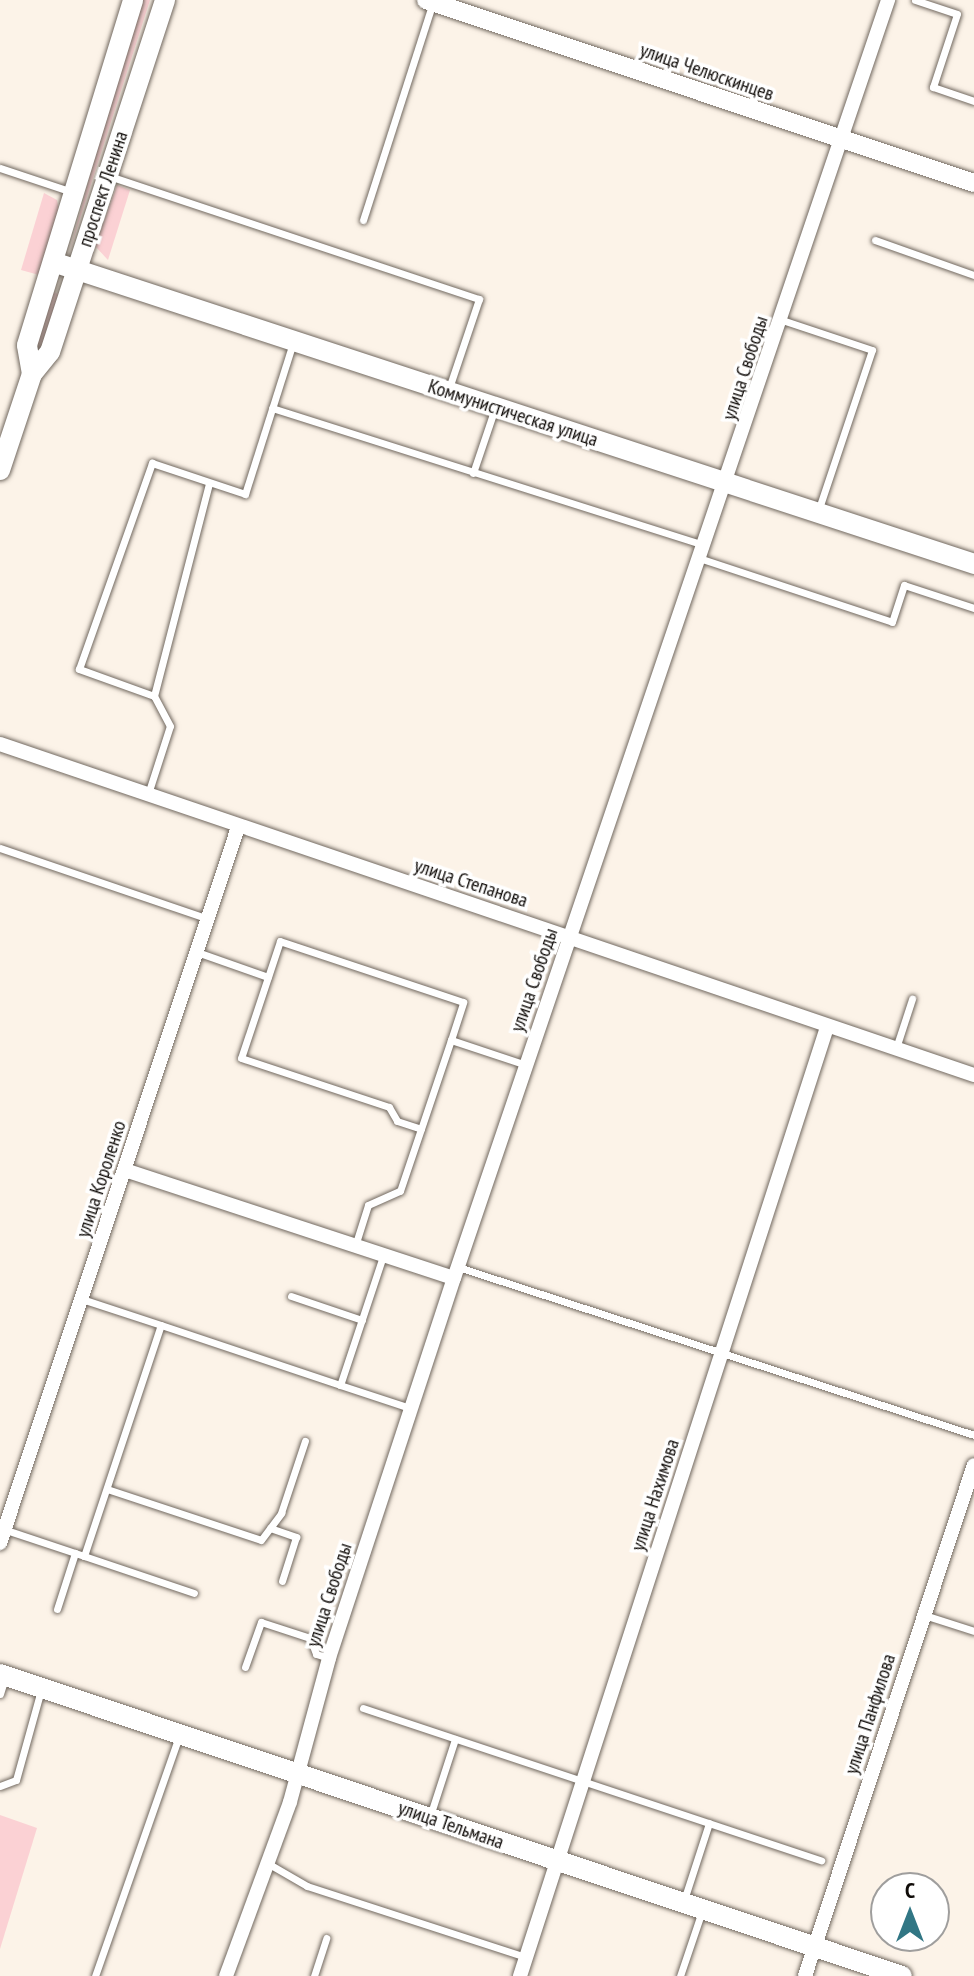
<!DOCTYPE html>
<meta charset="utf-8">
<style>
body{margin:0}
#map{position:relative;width:974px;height:1976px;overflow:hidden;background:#fcf3e8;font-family:"PT Sans Narrow",sans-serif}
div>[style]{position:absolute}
.green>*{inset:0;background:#fbd1d4}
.roads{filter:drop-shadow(0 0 2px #71685f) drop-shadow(0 0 2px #71685f)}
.service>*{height:7px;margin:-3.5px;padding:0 3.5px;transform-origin:3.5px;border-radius:3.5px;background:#fff}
.minor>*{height:14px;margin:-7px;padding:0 7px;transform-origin:7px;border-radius:7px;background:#fff}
.tertiary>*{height:18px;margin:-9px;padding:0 9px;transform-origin:9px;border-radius:9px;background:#fff}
.secondary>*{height:20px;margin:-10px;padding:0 10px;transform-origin:10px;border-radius:10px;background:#fff}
span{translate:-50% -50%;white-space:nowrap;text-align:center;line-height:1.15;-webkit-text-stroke:7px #fff;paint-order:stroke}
.street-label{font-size:20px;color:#100c09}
.north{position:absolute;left:870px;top:1872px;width:80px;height:80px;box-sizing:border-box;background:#fff;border:2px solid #9f9e9d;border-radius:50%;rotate:0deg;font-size:22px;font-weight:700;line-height:32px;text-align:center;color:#100c09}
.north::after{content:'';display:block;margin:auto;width:28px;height:36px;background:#317684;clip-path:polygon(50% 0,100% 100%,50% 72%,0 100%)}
</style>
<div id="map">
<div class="green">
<i style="clip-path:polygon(143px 0,150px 0,70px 250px,107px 111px)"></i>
<i style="clip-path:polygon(117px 185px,130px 190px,108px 260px,95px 246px)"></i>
<i style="clip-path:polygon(44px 193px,57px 200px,59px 211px,39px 275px,21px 270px)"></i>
<i style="clip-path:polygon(54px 292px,60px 295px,39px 353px,33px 350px)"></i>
<i style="clip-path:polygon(0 1815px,37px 1828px,0 1949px)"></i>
</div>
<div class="roads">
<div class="service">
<i style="left:915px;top:0;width:44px;rotate:18.4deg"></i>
<i style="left:957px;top:14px;width:77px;rotate:108.2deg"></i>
<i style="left:933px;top:87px;width:43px;rotate:18.9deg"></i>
<i style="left:0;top:168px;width:76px;rotate:18.4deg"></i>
<i style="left:109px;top:176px;width:390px;rotate:18.4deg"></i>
<i style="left:479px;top:299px;width:94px;rotate:108.6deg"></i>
<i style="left:363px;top:220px;width:229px;rotate:-72.2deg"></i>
<i style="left:875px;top:240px;width:105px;rotate:19.5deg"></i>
<i style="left:782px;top:320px;width:95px;rotate:18.4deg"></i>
<i style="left:872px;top:350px;width:170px;rotate:108.5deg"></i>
<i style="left:272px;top:408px;width:454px;rotate:17.6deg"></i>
<i style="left:473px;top:473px;width:65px;rotate:-71.3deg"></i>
<i style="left:702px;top:559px;width:200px;rotate:18.3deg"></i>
<i style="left:892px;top:622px;width:39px;rotate:-72deg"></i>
<i style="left:904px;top:585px;width:74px;rotate:18.2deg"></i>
<i style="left:154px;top:696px;width:220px;rotate:-75.5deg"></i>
<i style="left:148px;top:794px;width:71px;rotate:-72.1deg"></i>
<i style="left:170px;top:726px;width:34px;rotate:-118deg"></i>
<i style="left:154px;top:696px;width:80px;rotate:-160.2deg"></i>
<i style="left:79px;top:669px;width:219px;rotate:-70.5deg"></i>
<i style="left:152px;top:463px;width:98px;rotate:18.4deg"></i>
<i style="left:245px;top:494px;width:158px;rotate:-72.4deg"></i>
<i style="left:0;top:848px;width:220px;rotate:18.8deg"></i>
<i style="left:197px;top:952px;width:75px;rotate:19.4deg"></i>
<i style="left:451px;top:1040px;width:79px;rotate:18.4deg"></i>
<i style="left:896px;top:1048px;width:52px;rotate:-71.9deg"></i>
<i style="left:355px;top:1246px;width:43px;rotate:-72.4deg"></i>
<i style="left:368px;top:1205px;width:35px;rotate:-24deg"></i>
<i style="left:400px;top:1191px;width:65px;rotate:-71.3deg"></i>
<i style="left:421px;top:1129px;width:94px;rotate:-71.4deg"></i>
<i style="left:451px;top:1040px;width:40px;rotate:-72deg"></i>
<i style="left:463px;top:1002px;width:193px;rotate:-161.6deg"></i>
<i style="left:280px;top:941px;width:123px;rotate:108.4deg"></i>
<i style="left:241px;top:1058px;width:156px;rotate:18.3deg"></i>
<i style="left:389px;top:1107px;width:16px;rotate:60deg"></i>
<i style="left:397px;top:1121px;width:25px;rotate:18deg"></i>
<i style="left:383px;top:1256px;width:136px;rotate:108.4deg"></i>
<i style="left:340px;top:1385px;width:74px;rotate:18.2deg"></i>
<i style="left:458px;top:1267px;width:543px;rotate:18.03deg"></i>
<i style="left:291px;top:1296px;width:75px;rotate:18.7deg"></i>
<i style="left:161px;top:1325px;width:189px;rotate:18.5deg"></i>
<i style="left:107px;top:1489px;width:162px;rotate:18.3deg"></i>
<i style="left:261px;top:1540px;width:34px;rotate:-53deg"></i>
<i style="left:281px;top:1513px;width:76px;rotate:-71.6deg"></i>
<i style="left:270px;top:1528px;width:28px;rotate:19deg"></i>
<i style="left:296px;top:1537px;width:46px;rotate:107.7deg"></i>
<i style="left:6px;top:1530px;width:82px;rotate:18.4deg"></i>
<i style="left:84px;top:1556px;width:243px;rotate:-71.6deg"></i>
<i style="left:161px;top:1325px;width:83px;rotate:-161.8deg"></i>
<i style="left:84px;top:1556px;width:116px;rotate:18.6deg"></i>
<i style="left:57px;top:1609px;width:59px;rotate:-72.2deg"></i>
<i style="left:924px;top:1615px;width:52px;rotate:17.7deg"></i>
<i style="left:245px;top:1667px;width:48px;rotate:-70.4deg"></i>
<i style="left:261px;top:1622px;width:52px;rotate:18.1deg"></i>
<i style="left:310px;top:1638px;width:17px;rotate:69deg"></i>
<i style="left:316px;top:1654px;width:14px;rotate:17deg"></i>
<i style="left:0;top:1694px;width:17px;rotate:-73deg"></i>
<i style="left:363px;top:1708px;width:483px;rotate:18.4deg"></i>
<i style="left:0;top:1786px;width:17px;rotate:-21deg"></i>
<i style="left:16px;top:1780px;width:93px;rotate:-74.5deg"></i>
<i style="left:430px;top:1816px;width:81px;rotate:-72deg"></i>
<i style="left:269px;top:1864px;width:44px;rotate:30.1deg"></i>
<i style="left:307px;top:1886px;width:229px;rotate:18deg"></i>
<i style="left:684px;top:1900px;width:81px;rotate:-72deg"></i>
<i style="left:95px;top:1976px;width:254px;rotate:-70.7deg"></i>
<i style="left:314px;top:1976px;width:40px;rotate:-72deg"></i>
<i style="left:680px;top:1976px;width:69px;rotate:-71.3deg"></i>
</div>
<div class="minor">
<i style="left:0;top:744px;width:1029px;rotate:18.77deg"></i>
<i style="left:125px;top:1170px;width:346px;rotate:18.2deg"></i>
<i style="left:0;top:1543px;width:755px;rotate:-71.61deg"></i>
<i style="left:226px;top:1976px;width:185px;rotate:-69.8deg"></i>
<i style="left:290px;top:1802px;width:149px;rotate:-74.8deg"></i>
<i style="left:329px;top:1658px;width:400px;rotate:-71.8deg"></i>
<i style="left:454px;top:1278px;width:1350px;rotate:-71.24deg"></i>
<i style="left:520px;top:1976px;width:997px;rotate:-72.07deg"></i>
<i style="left:805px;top:1976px;width:538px;rotate:-71.7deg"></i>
</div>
<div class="tertiary">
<i style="left:426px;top:0;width:578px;rotate:18.47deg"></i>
</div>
<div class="secondary">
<i style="left:53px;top:262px;width:969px;rotate:18.15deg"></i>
<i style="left:32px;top:374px;width:29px;rotate:-100deg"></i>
<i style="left:27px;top:345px;width:361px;rotate:-72.9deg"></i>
<i style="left:0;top:470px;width:101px;rotate:-71.6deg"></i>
<i style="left:32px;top:374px;width:28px;rotate:-51deg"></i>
<i style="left:50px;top:352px;width:370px;rotate:-71.9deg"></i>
<i style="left:0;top:1674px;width:951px;rotate:18.51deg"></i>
</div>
</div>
<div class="street-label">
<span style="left:707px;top:72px;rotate:19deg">улица Челюскинцев</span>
<span style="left:103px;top:189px;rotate:-72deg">проспект Ленина</span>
<span style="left:745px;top:368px;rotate:-72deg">улица Свободы</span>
<span style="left:513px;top:413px;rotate:18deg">Коммунистическая улица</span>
<span style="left:471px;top:883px;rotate:18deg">улица Степанова</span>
<span style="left:534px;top:980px;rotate:-71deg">улица Свободы</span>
<span style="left:101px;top:1179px;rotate:-72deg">улица Короленко</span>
<span style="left:655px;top:1495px;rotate:-72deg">улица Нахимова</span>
<span style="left:329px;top:1595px;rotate:-72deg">улица Свободы</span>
<span style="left:870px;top:1714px;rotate:-72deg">улица Панфилова</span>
<span style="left:451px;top:1825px;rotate:19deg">улица Тельмана</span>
</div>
<div class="north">С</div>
</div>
